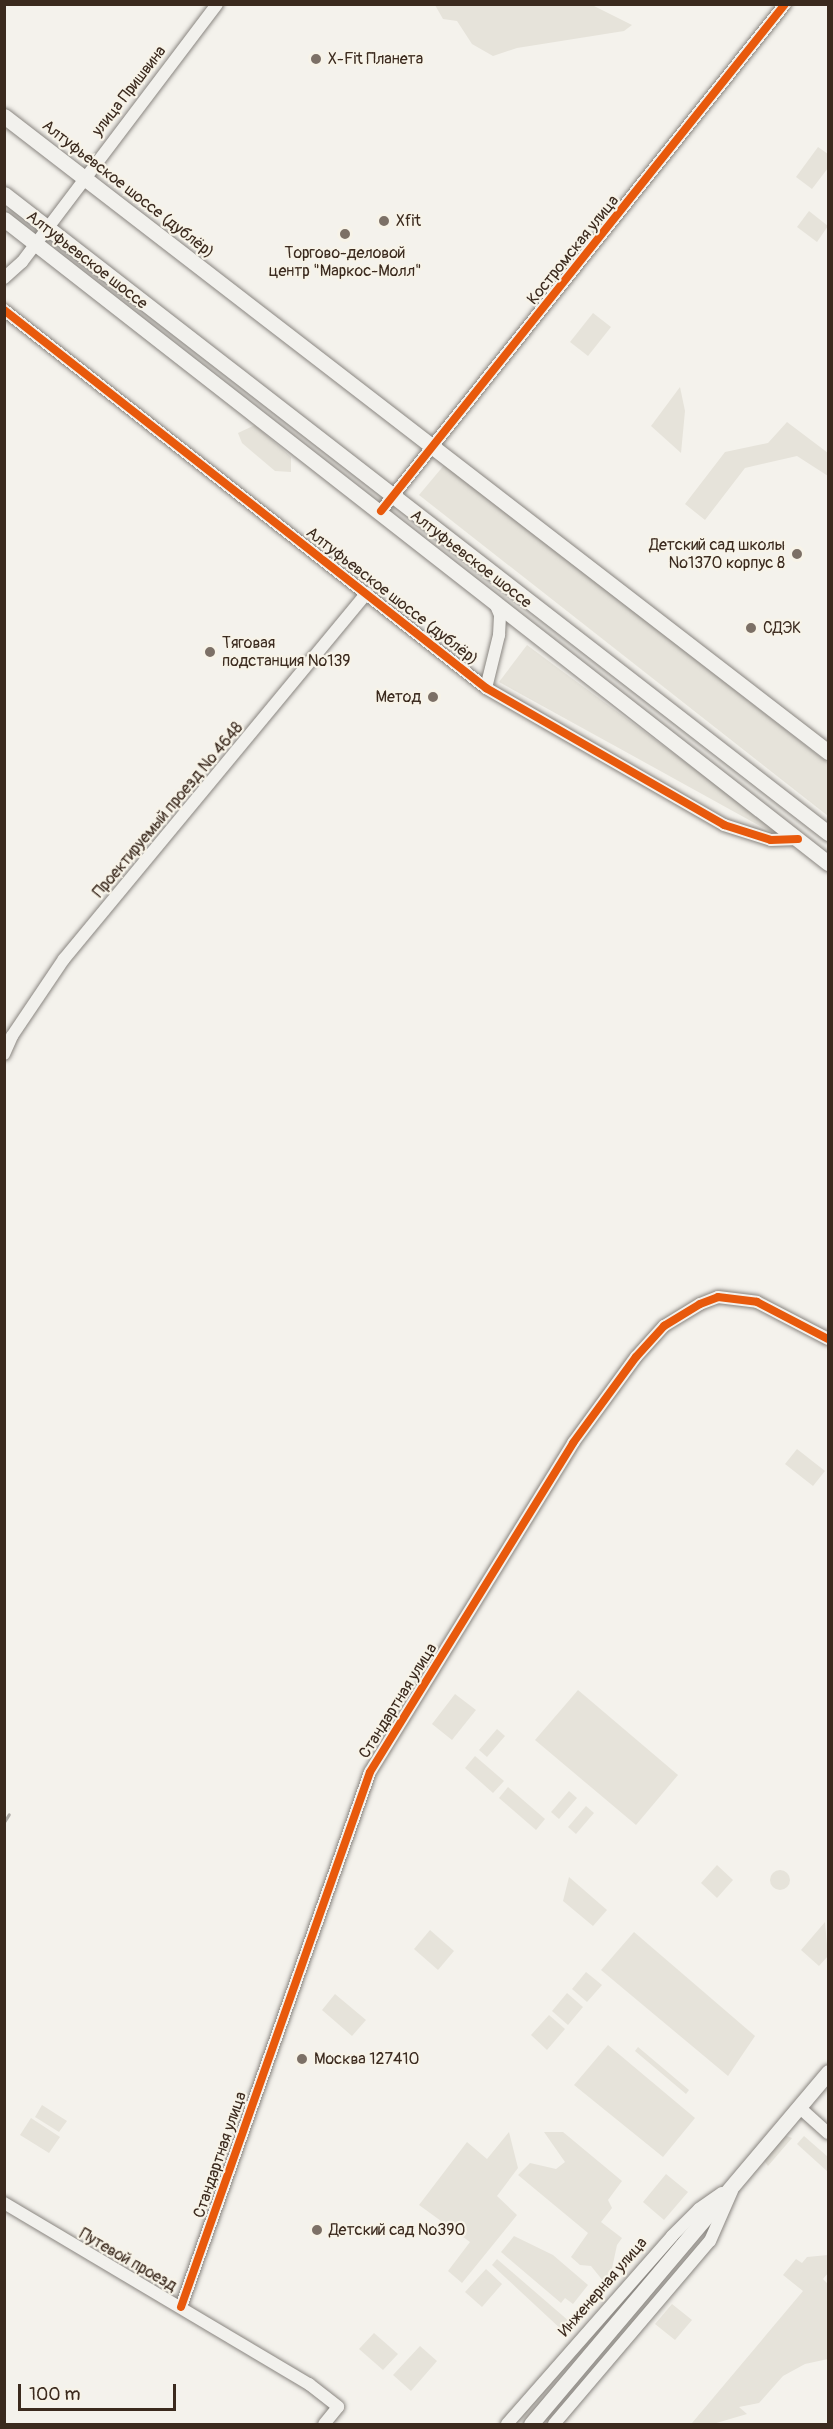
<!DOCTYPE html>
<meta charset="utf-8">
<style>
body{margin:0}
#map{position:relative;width:833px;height:2429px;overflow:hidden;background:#f4f2ec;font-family:Pangolin,sans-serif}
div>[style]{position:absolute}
.green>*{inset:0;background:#e6e3da}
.round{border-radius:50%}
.roads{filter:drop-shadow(0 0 2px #898580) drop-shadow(0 0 2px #898580)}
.minor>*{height:12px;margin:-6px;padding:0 6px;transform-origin:6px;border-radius:6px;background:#f2f1ed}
.major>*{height:15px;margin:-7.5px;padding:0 7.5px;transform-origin:7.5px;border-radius:7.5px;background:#f2f1ed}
.rail>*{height:3px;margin:-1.5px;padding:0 1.5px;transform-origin:1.5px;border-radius:1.5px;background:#b1aeaa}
.cycleway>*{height:8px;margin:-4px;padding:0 4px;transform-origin:4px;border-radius:4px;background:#e8590c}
.dots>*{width:16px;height:16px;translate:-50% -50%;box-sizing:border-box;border:3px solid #f7f3e8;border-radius:50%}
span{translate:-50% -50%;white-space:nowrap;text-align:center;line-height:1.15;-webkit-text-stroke:4.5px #f7f3e8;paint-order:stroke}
.poi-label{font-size:16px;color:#3b2a1e}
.left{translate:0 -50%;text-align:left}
.right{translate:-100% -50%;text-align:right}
.street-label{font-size:16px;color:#3b2a1e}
.frame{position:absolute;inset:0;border:6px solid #3b2a1e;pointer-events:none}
.scale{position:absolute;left:18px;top:2384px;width:158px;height:27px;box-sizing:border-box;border:3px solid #3b2a1e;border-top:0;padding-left:8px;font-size:18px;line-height:21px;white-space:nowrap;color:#3b2a1e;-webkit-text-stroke:4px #f7f3e8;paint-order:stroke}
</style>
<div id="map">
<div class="green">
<i style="clip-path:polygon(435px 5px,592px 5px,632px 25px,624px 31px,517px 48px,493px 56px,472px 44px,457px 21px,443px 19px)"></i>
<i style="clip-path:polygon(818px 147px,828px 154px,828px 168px,812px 189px,796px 177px)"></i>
<i style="clip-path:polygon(809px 211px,828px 226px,817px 242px,797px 227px)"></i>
<i style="clip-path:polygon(593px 313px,611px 327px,588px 356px,570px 342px)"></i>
<i style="clip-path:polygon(680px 387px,685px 411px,681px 453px,651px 426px)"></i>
<i style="clip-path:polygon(787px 422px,828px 453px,828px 476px,797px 456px,745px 468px,705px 520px,685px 504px,725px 452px,768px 443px)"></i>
<i style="clip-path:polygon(255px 425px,291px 457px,291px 472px,275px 471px,242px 443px,238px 433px)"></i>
<i style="clip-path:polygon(445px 464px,828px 763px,828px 816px,419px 495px)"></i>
<i style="clip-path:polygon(527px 645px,777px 830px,771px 832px,499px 682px)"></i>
<i style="clip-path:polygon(797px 1449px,825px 1471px,813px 1486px,785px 1464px)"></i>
<i style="clip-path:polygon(578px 1690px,678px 1775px,636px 1825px,535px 1740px)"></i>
<i style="clip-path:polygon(455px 1694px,476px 1710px,452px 1740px,432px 1724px)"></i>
<i style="clip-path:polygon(497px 1729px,505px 1736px,487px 1757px,479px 1750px)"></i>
<i style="clip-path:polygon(475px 1756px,504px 1781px,493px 1793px,465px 1768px)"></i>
<i style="clip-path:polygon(508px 1787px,545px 1819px,536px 1830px,499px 1798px)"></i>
<i style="clip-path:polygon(569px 1791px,577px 1798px,559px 1819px,551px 1812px)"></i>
<i style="clip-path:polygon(586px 1806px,594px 1813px,576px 1834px,568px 1827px)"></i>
<i style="clip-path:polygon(717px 1865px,733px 1880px,717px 1898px,701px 1883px)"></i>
<i class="round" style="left:770px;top:1870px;width:20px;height:20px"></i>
<i style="clip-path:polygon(569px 1877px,607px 1910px,593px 1926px,563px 1901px)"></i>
<i style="clip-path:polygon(825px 1922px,828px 1956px,819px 1966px,801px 1950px)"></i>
<i style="clip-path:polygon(430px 1930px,454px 1951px,438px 1970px,414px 1949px)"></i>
<i style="clip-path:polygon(634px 1932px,755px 2036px,728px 2076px,601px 1970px)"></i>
<i style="clip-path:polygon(586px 1972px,602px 1985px,587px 2002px,572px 1989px)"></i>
<i style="clip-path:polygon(567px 1993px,583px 2007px,568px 2025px,552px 2011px)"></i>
<i style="clip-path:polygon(335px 1994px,366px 2020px,352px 2036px,322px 2010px)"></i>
<i style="clip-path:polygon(549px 2015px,565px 2029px,547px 2050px,531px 2035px)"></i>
<i style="clip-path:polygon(608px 2045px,695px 2118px,663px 2157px,574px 2085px)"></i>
<i style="clip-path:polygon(638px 2047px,689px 2090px,686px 2094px,635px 2051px)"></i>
<i style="clip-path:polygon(42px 2105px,67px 2121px,59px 2132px,35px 2117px)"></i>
<i style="clip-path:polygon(31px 2118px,60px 2137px,49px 2153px,20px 2135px)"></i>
<i style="clip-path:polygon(509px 2132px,518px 2168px,497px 2196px,517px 2215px,462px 2283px,448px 2271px,470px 2242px,419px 2205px,467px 2142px,487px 2159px)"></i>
<i style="clip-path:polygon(544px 2132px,563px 2132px,622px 2181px,608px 2200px,612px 2208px,601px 2222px,622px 2238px,617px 2245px,608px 2287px,591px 2266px,580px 2265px,571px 2257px,588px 2233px,518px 2175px,530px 2163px,556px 2169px,565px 2162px)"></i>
<i style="clip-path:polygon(784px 2135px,792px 2138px,768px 2166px,763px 2159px)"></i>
<i style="clip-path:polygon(804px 2136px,828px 2157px,828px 2172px,797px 2144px)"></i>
<i style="clip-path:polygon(666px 2174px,688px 2192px,664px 2220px,643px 2202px)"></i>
<i style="clip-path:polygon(514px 2236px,553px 2255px,588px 2285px,573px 2304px,565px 2298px,561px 2303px,501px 2252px)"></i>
<i style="clip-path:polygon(828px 2255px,828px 2273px,823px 2279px,828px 2284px,828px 2359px,805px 2364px,783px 2376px,759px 2403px,739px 2407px,747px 2414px,713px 2424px,692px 2423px,803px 2291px,783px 2275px,796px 2259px,802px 2263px,807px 2257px)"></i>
<i style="clip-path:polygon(497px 2259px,570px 2322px,563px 2331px,492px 2265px)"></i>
<i style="clip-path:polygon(486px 2269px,502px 2284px,482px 2307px,465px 2292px)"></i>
<i style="clip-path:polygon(672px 2304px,692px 2320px,675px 2340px,655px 2324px)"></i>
<i style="clip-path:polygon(374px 2333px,398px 2354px,383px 2370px,359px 2349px)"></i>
<i style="clip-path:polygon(420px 2346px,437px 2361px,411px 2391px,393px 2375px)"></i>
</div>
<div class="roads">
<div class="minor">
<i style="left:4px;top:278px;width:24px;rotate:-42deg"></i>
<i style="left:22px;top:262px;width:323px;rotate:-52.9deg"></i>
<i style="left:4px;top:310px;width:613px;rotate:38.1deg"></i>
<i style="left:486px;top:688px;width:275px;rotate:29.9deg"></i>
<i style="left:724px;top:825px;width:49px;rotate:17.7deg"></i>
<i style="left:771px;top:840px;width:27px;rotate:-2deg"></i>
<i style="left:381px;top:511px;width:648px;rotate:-51.45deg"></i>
<i style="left:486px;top:688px;width:55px;rotate:-76.2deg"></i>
<i style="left:499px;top:635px;width:20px;rotate:-87deg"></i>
<i style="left:500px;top:615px;width:15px;rotate:-113deg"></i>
<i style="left:4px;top:1054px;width:20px;rotate:-66deg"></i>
<i style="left:12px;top:1036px;width:93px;rotate:-56deg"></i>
<i style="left:64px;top:959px;width:475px;rotate:-50.4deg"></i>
<i style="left:799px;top:2107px;width:39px;rotate:42deg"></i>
<i style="left:4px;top:2203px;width:355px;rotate:30.7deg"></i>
<i style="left:309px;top:2384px;width:37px;rotate:38deg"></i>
<i style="left:338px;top:2407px;width:22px;rotate:129deg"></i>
<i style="left:181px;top:2307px;width:567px;rotate:-70.54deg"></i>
<i style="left:370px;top:1772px;width:387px;rotate:-58.3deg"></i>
<i style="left:573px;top:1443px;width:107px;rotate:-53.8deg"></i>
<i style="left:636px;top:1357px;width:42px;rotate:-47.9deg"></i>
<i style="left:664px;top:1326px;width:42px;rotate:-31.4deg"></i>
<i style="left:700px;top:1304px;width:19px;rotate:-21deg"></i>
<i style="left:718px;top:1297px;width:39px;rotate:7deg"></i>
<i style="left:757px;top:1302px;width:80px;rotate:27.5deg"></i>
<i style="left:507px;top:2424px;width:250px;rotate:-48.7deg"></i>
<i style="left:672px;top:2236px;width:38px;rotate:-45deg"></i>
<i style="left:699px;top:2209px;width:28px;rotate:-35deg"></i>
<i style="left:554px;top:2424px;width:240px;rotate:-49.6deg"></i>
<i style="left:710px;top:2241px;width:55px;rotate:-66.3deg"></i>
</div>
<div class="major">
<i style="left:4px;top:116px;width:1041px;rotate:37.66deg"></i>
<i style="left:4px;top:194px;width:1043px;rotate:37.79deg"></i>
<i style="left:4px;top:219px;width:1046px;rotate:38.01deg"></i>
<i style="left:531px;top:2424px;width:461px;rotate:-49.8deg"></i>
</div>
</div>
<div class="rail">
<i style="left:4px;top:1822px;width:9px;rotate:-58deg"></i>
</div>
<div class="cycleway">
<i style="left:4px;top:310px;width:613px;rotate:38.1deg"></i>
<i style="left:486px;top:688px;width:275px;rotate:29.9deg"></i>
<i style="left:724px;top:825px;width:49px;rotate:17.7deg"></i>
<i style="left:771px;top:840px;width:27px;rotate:-2deg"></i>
<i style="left:381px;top:511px;width:648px;rotate:-51.45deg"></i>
<i style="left:181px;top:2307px;width:567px;rotate:-70.54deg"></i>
<i style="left:370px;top:1772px;width:387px;rotate:-58.3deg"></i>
<i style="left:573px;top:1443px;width:107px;rotate:-53.8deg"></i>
<i style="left:636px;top:1357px;width:42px;rotate:-47.9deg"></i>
<i style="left:664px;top:1326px;width:42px;rotate:-31.4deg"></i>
<i style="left:700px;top:1304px;width:19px;rotate:-21deg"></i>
<i style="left:718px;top:1297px;width:39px;rotate:7deg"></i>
<i style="left:757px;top:1302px;width:80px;rotate:27.5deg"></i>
</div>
<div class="dots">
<i style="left:316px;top:59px;background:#7c7066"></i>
<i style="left:384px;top:221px;background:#7c7066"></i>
<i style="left:345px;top:234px;background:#7c7066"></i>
<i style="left:797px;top:554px;background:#7c7066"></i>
<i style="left:751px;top:628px;background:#7c7066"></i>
<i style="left:210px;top:652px;background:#7c7066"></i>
<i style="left:433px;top:697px;background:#7c7066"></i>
<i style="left:302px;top:2059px;background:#7c7066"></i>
<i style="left:317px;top:2230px;background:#7c7066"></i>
</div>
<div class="poi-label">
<span class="left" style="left:328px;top:59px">X-Fit Планета</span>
<span class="left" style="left:396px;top:221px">Xfit</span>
<span style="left:345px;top:262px">Торгово-деловой<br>центр "Маркос-Молл"</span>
<span class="right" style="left:785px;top:554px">Детский сад школы<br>№1370 корпус 8</span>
<span class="left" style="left:763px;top:628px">СДЭК</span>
<span class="left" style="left:222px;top:652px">Тяговая<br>подстанция №139</span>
<span class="right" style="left:421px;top:697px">Метод</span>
<span class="left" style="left:314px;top:2059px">Москва 127410</span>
<span class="left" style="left:329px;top:2230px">Детский сад №390</span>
</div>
<div class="street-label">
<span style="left:129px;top:91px;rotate:-52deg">улица Пришвина</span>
<span style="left:128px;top:189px;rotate:38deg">Алтуфьевское шоссе (дублёр)</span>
<span style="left:573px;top:250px;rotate:-51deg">Костромская улица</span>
<span style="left:87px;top:260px;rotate:38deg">Алтуфьевское шоссе</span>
<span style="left:471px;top:559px;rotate:38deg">Алтуфьевское шоссе</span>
<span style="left:392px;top:596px;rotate:38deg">Алтуфьевское шоссе (дублёр)</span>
<span style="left:168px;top:810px;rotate:-50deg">Проектируемый проезд № 4648</span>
<span style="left:398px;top:1701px;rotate:-58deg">Стандартная улица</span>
<span style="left:220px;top:2155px;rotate:-71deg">Стандартная улица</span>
<span style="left:128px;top:2260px;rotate:30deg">Путевой проезд</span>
<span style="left:603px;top:2287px;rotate:-49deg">Инженерная улица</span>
</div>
<div class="frame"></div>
<div class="scale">100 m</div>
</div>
